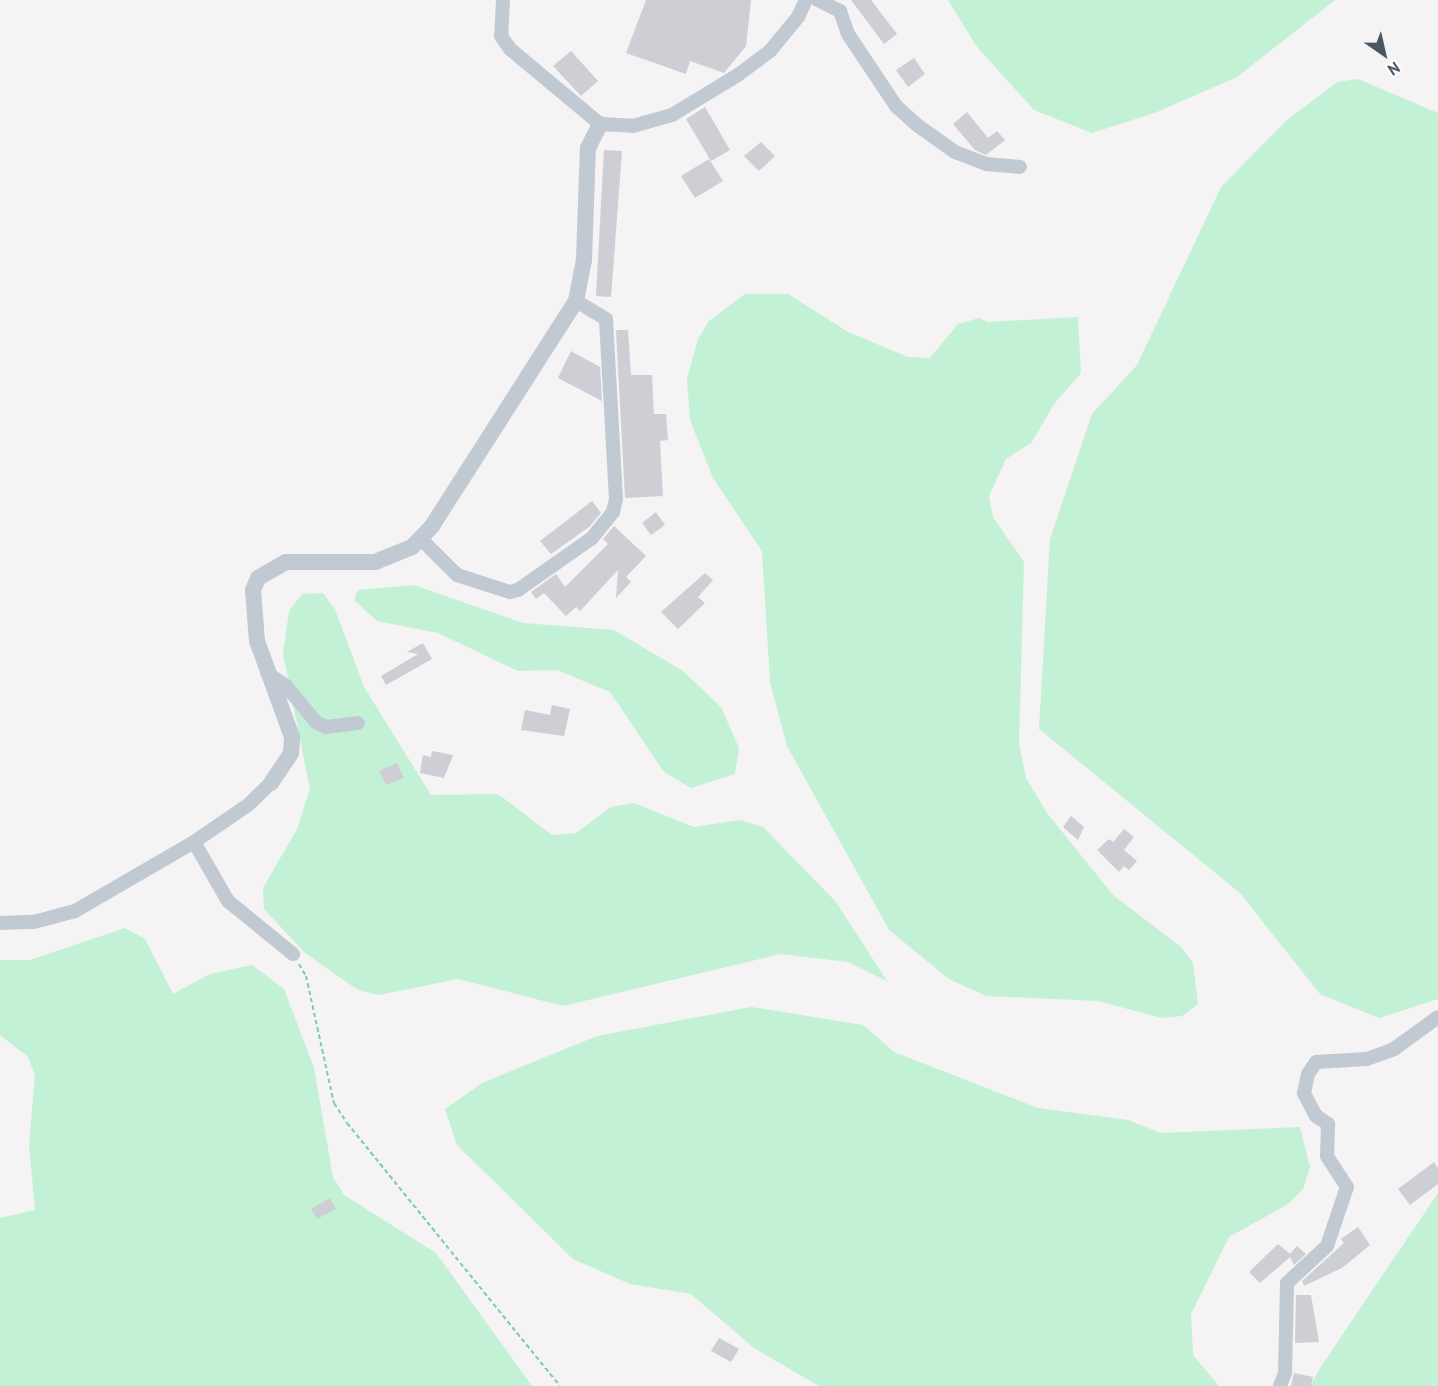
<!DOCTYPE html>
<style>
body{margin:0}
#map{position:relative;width:1438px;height:1386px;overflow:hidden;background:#f5f3f3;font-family:"PT Sans",sans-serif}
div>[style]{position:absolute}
.green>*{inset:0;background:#c3f1d5}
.building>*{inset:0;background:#cdcfd5}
.path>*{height:2px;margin-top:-1px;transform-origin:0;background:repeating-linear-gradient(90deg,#7ad0a6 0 4.5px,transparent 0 7.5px)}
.minor>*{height:14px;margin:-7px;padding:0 7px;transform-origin:7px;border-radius:7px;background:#c1cad2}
.tertiary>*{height:16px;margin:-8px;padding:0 8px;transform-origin:8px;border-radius:8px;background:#c1cad2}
span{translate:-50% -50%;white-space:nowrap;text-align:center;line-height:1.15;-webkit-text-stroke:5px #fff;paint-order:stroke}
.north{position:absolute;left:1354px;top:24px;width:60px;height:60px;-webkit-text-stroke:4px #fff;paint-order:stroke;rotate:146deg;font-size:16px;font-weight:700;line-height:24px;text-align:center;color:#4a5661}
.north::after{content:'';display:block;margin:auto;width:21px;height:27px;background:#4a5661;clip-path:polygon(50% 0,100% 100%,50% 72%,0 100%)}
</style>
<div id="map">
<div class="green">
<i style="clip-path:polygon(948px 0,1335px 0,1237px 77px,1157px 112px,1092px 133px,1034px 110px,977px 47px)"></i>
<i style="clip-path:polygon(1358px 79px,1438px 113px,1438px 999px,1379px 1018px,1320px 994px,1240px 893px,1039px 729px,1050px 539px,1092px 414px,1137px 365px,1221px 187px,1286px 121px,1337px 82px)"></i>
<i style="clip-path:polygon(745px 294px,788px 294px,848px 332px,908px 357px,930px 358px,958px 324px,979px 318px,988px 322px,1078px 317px,1081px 373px,1054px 404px,1032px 442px,1006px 459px,989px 496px,993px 517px,1024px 562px,1019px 744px,1026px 778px,1047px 813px,1113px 895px,1181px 947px,1193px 963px,1198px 1004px,1182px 1016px,1162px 1018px,1098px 1001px,986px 996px,949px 979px,889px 930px,787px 746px,770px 682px,762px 551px,713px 478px,690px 420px,687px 379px,698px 339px,709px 321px)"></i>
<i style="clip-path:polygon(414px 585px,523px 623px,614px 630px,683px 671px,721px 707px,739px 748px,735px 774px,691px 788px,664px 772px,610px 692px,557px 670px,518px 671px,438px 633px,377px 621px,354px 600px,358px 590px)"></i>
<i style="clip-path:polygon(323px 593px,335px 609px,364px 687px,431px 795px,498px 794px,552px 835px,576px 833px,611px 807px,634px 803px,694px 827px,740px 820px,763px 827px,836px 902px,887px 981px,848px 962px,781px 954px,563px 1006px,458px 979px,379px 995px,358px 990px,305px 953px,264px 909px,263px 888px,297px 829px,310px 789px,283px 654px,289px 611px,302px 594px)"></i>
<i style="clip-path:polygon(125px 928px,145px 939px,173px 994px,210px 974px,252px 965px,284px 989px,314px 1068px,333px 1177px,344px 1195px,436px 1253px,532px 1386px,0 1386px,0 1218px,35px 1210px,29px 1145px,35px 1075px,28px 1057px,0 1035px,0 960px,30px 960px)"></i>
<i style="clip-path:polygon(751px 1007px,863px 1025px,894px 1052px,1038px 1108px,1128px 1120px,1161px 1133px,1300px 1127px,1310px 1167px,1303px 1189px,1288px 1204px,1229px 1237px,1191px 1314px,1193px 1355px,1219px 1386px,819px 1386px,754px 1348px,691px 1294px,630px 1284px,573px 1259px,457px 1145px,445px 1109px,482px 1083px,597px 1036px)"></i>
<i style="clip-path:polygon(1438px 1193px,1438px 1386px,1310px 1386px,1320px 1368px)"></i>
</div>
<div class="building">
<i style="clip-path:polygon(646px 0,751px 0,746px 46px,724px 73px,690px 61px,686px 74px,626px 53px)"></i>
<i style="clip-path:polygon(851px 0,871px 0,897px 34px,884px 44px)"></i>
<i style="clip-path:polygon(571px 51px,598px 81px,581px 96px,553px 66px)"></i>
<i style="clip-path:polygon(914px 58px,925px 74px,908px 87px,896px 70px)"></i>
<i style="clip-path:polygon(705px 107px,730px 150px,711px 161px,686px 119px)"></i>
<i style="clip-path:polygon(967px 112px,988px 138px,997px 131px,1005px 140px,986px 155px,975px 150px,953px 124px)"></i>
<i style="clip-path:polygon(761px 142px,775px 156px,759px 171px,744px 156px)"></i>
<i style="clip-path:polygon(604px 150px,622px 151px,611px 297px,596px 296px)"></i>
<i style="clip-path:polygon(709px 159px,723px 181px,695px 198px,681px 176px)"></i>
<i style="clip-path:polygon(616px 330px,628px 330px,631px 375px,652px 375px,654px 414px,666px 414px,668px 440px,660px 441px,663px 496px,625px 498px)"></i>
<i style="clip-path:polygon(571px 351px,600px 367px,602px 401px,558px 378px)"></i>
<i style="clip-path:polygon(592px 501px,601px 513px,589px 527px,551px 554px,540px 541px)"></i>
<i style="clip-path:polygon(656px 512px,665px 525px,651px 535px,642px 523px)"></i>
<i style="clip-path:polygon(614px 526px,646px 556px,626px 577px,631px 582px,616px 598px,618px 570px,580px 611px,576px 607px,566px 616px,544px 593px,536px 599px,531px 592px,556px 574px,565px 587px,608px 544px,603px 539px)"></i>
<i style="clip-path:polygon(705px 573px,713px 580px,698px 597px,705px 603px,678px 629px,661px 612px)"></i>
<i style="clip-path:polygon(423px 643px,432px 659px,386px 685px,381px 676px,418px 654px,407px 652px)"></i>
<i style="clip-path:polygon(552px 705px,570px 709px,564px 736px,521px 730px,525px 710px,550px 715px)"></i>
<i style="clip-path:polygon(432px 751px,453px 755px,444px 778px,420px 773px,423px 755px,431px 757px)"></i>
<i style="clip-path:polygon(397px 763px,404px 778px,386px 785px,379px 771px)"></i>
<i style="clip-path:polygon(1071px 816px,1084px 827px,1078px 840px,1063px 827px)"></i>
<i style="clip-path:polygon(1124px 829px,1134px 837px,1124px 850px,1137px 861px,1129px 870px,1124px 866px,1119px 872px,1097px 850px,1109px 839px,1113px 842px)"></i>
<i style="clip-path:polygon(1434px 1162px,1438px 1168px,1438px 1184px,1410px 1205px,1398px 1189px)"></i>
<i style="clip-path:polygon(330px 1198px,336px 1209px,317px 1219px,311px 1209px)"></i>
<i style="clip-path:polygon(1358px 1227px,1370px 1245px,1342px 1268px,1304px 1286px,1302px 1281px,1344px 1243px,1341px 1239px)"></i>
<i style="clip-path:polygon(1278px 1244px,1290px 1254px,1297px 1246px,1306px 1254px,1294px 1265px,1290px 1257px,1260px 1283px,1249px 1272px)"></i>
<i style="clip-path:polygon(1296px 1295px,1311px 1295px,1319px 1342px,1295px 1343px)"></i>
<i style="clip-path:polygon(719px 1338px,739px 1349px,731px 1362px,711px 1351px)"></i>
<i style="clip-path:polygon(1294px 1373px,1313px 1377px,1311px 1386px,1291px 1386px)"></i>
</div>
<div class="path">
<i style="left:299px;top:964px;width:14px;rotate:60deg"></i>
<i style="left:306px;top:976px;width:130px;rotate:77.6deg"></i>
<i style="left:334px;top:1103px;width:24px;rotate:57deg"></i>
<i style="left:347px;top:1123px;width:338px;rotate:51deg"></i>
</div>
<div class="minor">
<i style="left:503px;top:0;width:36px;rotate:93deg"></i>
<i style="left:501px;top:36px;width:16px;rotate:55deg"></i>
<i style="left:510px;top:49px;width:117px;rotate:39.8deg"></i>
<i style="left:600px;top:124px;width:33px;rotate:3deg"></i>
<i style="left:633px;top:126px;width:41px;rotate:-15.8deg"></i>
<i style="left:672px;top:115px;width:77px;rotate:-31.2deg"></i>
<i style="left:738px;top:75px;width:40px;rotate:-37deg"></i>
<i style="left:770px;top:51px;width:44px;rotate:-50.5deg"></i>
<i style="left:798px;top:17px;width:19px;rotate:-65deg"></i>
<i style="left:818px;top:0;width:25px;rotate:27deg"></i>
<i style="left:840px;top:11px;width:24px;rotate:71deg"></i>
<i style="left:848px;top:34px;width:87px;rotate:56.3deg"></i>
<i style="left:896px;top:106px;width:28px;rotate:42deg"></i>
<i style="left:917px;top:125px;width:47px;rotate:35.4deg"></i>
<i style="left:955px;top:152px;width:33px;rotate:21deg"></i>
<i style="left:986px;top:164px;width:34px;rotate:5deg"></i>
<i style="left:421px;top:539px;width:51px;rotate:45deg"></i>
<i style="left:457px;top:575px;width:56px;rotate:17.8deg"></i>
<i style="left:510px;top:592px;width:8px;rotate:-14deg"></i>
<i style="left:518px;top:590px;width:90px;rotate:-35.1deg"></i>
<i style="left:592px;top:538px;width:33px;rotate:-51deg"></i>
<i style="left:613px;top:512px;width:13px;rotate:-77deg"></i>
<i style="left:616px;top:499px;width:180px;rotate:-93.2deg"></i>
<i style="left:606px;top:319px;width:35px;rotate:-149deg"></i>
<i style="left:267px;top:673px;width:23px;rotate:34deg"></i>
<i style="left:286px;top:686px;width:47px;rotate:50.2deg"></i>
<i style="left:316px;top:722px;width:11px;rotate:27deg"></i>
<i style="left:326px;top:727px;width:32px;rotate:-7deg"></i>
<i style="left:194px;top:842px;width:68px;rotate:60deg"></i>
<i style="left:228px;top:901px;width:84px;rotate:39.2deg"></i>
<i style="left:0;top:923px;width:34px;rotate:-2deg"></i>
<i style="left:34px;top:922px;width:42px;rotate:-15deg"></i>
<i style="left:75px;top:911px;width:138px;rotate:-30.1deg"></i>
<i style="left:194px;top:842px;width:65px;rotate:-34.4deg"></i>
<i style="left:248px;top:805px;width:32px;rotate:-44deg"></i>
<i style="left:1280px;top:1386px;width:14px;rotate:-69deg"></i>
<i style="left:1285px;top:1373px;width:90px;rotate:-88.7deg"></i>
<i style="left:1287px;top:1283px;width:54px;rotate:-42.8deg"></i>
<i style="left:1327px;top:1246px;width:62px;rotate:-71.3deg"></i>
<i style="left:1347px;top:1187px;width:37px;rotate:-123deg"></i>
<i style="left:1327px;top:1156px;width:32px;rotate:-88deg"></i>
<i style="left:1328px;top:1124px;width:14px;rotate:-146deg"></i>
<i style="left:1316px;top:1116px;width:26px;rotate:-118deg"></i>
<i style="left:1304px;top:1093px;width:19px;rotate:-78deg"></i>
<i style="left:1308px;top:1074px;width:14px;rotate:-56deg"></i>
<i style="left:1316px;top:1062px;width:51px;rotate:-3.4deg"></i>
<i style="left:1367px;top:1059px;width:29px;rotate:-20deg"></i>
<i style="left:1394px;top:1049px;width:54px;rotate:-36deg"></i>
</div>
<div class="tertiary">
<i style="left:271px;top:783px;width:36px;rotate:-56deg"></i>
<i style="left:291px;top:753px;width:16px;rotate:-86deg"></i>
<i style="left:292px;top:737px;width:102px;rotate:-110deg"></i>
<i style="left:257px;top:641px;width:51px;rotate:-94.5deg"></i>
<i style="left:253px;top:590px;width:13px;rotate:-67deg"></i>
<i style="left:258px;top:578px;width:32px;rotate:-30deg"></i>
<i style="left:286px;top:562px;width:89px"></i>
<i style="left:375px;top:562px;width:40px;rotate:-22deg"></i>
<i style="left:412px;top:547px;width:29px;rotate:-46deg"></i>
<i style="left:432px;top:526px;width:267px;rotate:-57.4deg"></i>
<i style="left:576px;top:301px;width:42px;rotate:-79deg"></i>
<i style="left:584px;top:260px;width:112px;rotate:-88deg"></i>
<i style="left:588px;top:148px;width:27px;rotate:-63deg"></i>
</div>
<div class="north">N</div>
</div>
